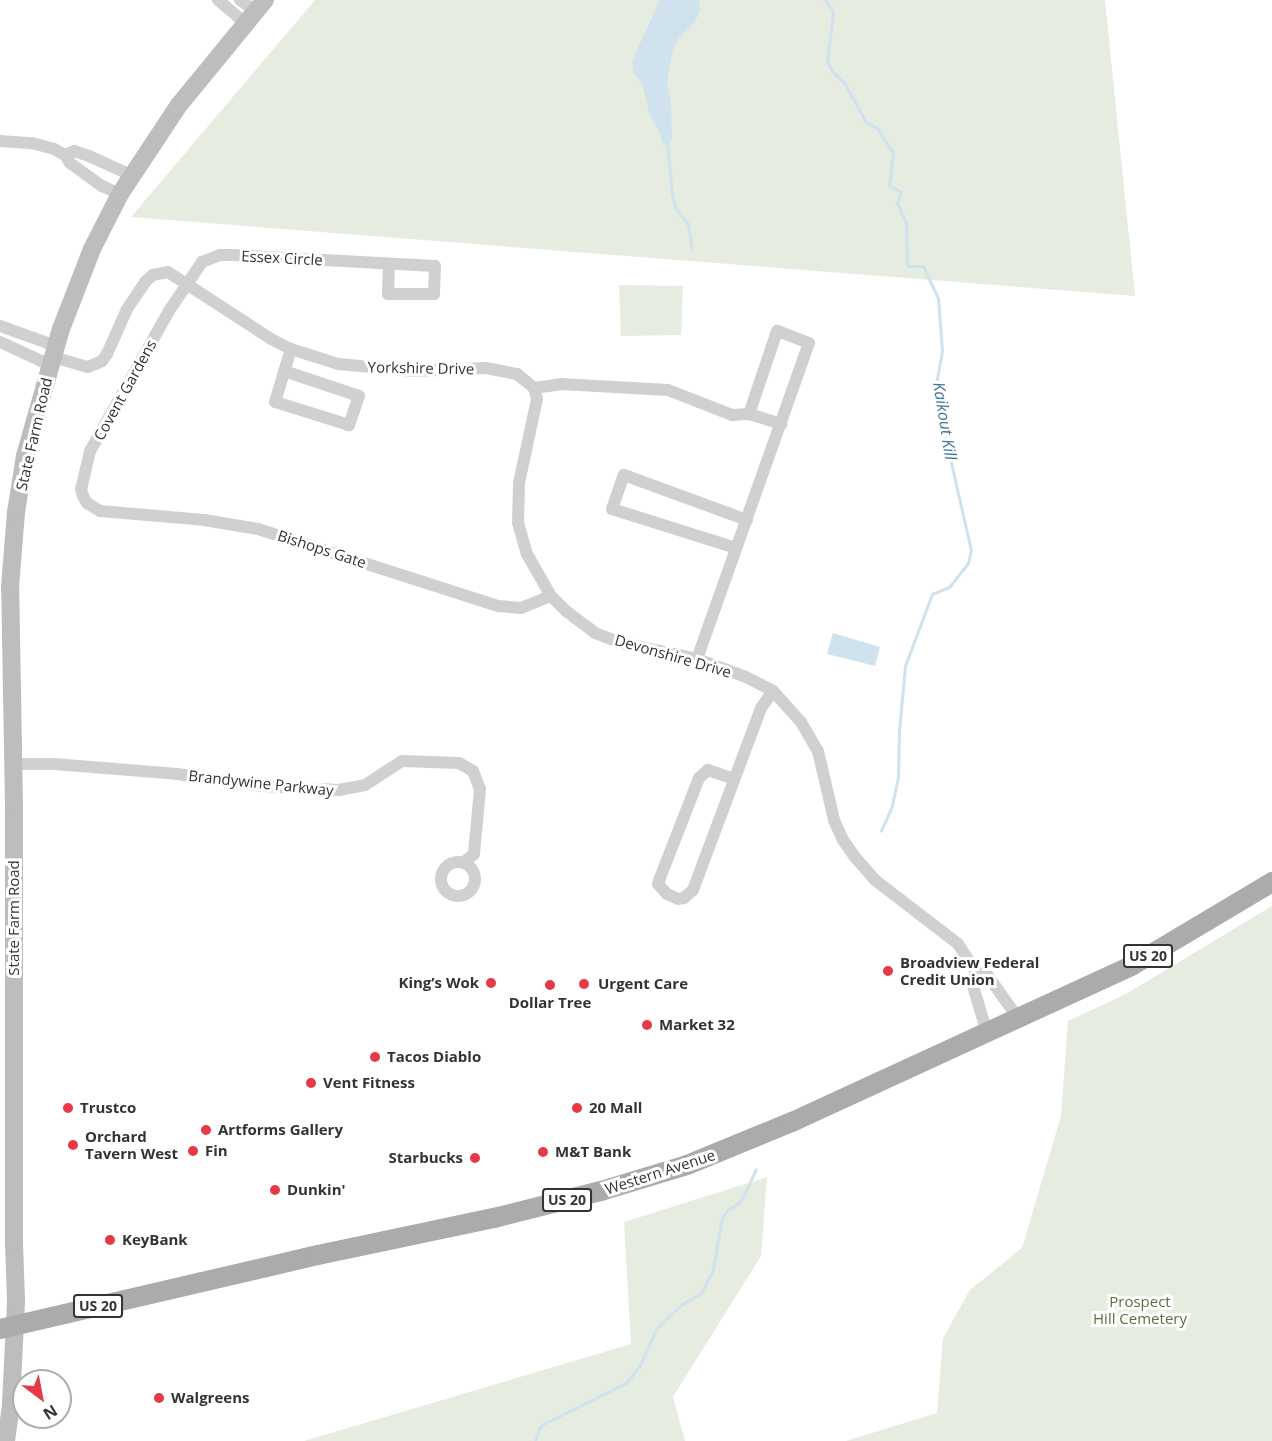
<!DOCTYPE html>
<meta charset="utf-8">
<style>
body{margin:0}
#map{position:relative;width:1272px;height:1441px;overflow:hidden;background:#fff;font-family:"Open Sans",sans-serif}
div>[style]{position:absolute}
.green>*{inset:0;background:#e6ecdf}
.water>*{inset:0;background:#cfe2ee}
.stream>*{height:3px;margin:-1.5px;padding:0 1.5px;transform-origin:1.5px;border-radius:1.5px;background:#cfe2ee}
.minor>*{height:12px;margin:-6px;padding:0 6px;transform-origin:6px;border-radius:6px;background:#d0d0d0}
.minor>.ring{margin:-6px;padding:0;box-sizing:content-box;background:none;border:12px solid #d0d0d0;border-radius:50%}
.secondary>*{height:18px;margin:-9px;padding:0 9px;transform-origin:9px;border-radius:9px;background:#bdbdbd}
.primary>*{height:20px;margin:-10px;padding:0 10px;transform-origin:10px;border-radius:10px;background:#ababab}
.dots>*{width:16px;height:16px;translate:-50% -50%;box-sizing:border-box;border:3px solid #fff;border-radius:50%}
span{translate:-50% -50%;white-space:nowrap;text-align:center;line-height:1.15;-webkit-text-stroke:6px #fff;paint-order:stroke}
.shield-label span{padding:2px 4px;background:#fff;border:2px solid;border-radius:4px;-webkit-text-stroke-width:0}
.shield-label{font-size:14px;color:#333;font-weight:700}
.street-label{font-size:15px;color:#333}
.poi-label{font-size:15px;color:#333;font-weight:700}
.left{translate:0 -50%;text-align:left}
.right{translate:-100% -50%;text-align:right}
.park-label{font-size:15px;color:#56703f}
.water-label{font-size:16px;color:#3f7597;font-style:italic}
.north{position:absolute;left:12px;top:1369px;width:60px;height:60px;box-sizing:border-box;background:#fff;border:2px solid #adadad;border-radius:50%;rotate:148deg;font-size:16px;font-weight:700;line-height:24px;text-align:center;color:#333}
.north::after{content:'';display:block;margin:auto;width:21px;height:27px;background:#e63946;clip-path:polygon(50% 0,100% 100%,50% 72%,0 100%)}
</style>
<div id="map">
<div class="green">
<i style="clip-path:polygon(315px 0,1105px 0,1135px 296px,131px 217px)"></i>
<i style="clip-path:polygon(619px 285px,683px 286px,681px 335px,621px 336px)"></i>
<i style="clip-path:polygon(1272px 906px,1272px 1441px,846px 1441px,937px 1413px,943px 1338px,970px 1290px,1022px 1248px,1061px 1116px,1068px 1021px,1126px 994px)"></i>
<i style="clip-path:polygon(767px 1177px,761px 1256px,673px 1397px,685px 1441px,304px 1441px,631px 1344px,624px 1222px)"></i>
</div>
<div class="water">
<i style="clip-path:polygon(660px 0,699px 0,700px 10px,695px 22px,679px 38px,673px 49px,667px 82px,671px 102px,672px 139px,668px 146px,663px 144px,658px 129px,650px 116px,642px 83px,634px 74px,632px 61px)"></i>
<i style="clip-path:polygon(833px 633px,880px 647px,875px 666px,827px 654px)"></i>
</div>
<div class="stream">
<i style="left:825px;top:0;width:14px;rotate:56deg"></i>
<i style="left:833px;top:12px;width:49px;rotate:97deg"></i>
<i style="left:827px;top:61px;width:11px;rotate:63deg"></i>
<i style="left:832px;top:71px;width:16px;rotate:43deg"></i>
<i style="left:844px;top:82px;width:46px;rotate:61.2deg"></i>
<i style="left:866px;top:122px;width:13px;rotate:29deg"></i>
<i style="left:877px;top:128px;width:30px;rotate:57deg"></i>
<i style="left:893px;top:153px;width:32px;rotate:97deg"></i>
<i style="left:889px;top:185px;width:14px;rotate:30deg"></i>
<i style="left:901px;top:192px;width:12px;rotate:110deg"></i>
<i style="left:897px;top:203px;width:22px;rotate:66deg"></i>
<i style="left:906px;top:223px;width:43px;rotate:88.7deg"></i>
<i style="left:907px;top:266px;width:16px"></i>
<i style="left:923px;top:266px;width:35px;rotate:65deg"></i>
<i style="left:938px;top:298px;width:53px;rotate:85.7deg"></i>
<i style="left:942px;top:351px;width:27px;rotate:100deg"></i>
<i style="left:937px;top:378px;width:59px;rotate:82.1deg"></i>
<i style="left:945px;top:436px;width:117px;rotate:77.2deg"></i>
<i style="left:971px;top:550px;width:13px;rotate:103deg"></i>
<i style="left:968px;top:563px;width:31px;rotate:128deg"></i>
<i style="left:949px;top:587px;width:18px;rotate:158deg"></i>
<i style="left:932px;top:594px;width:77px;rotate:110.6deg"></i>
<i style="left:905px;top:666px;width:65px;rotate:95.3deg"></i>
<i style="left:899px;top:731px;width:46px;rotate:91.2deg"></i>
<i style="left:898px;top:777px;width:30px;rotate:102deg"></i>
<i style="left:892px;top:806px;width:27px;rotate:114deg"></i>
<i style="left:667px;top:142px;width:53px;rotate:84.6deg"></i>
<i style="left:672px;top:195px;width:15px;rotate:74deg"></i>
<i style="left:676px;top:209px;width:19px;rotate:51deg"></i>
<i style="left:688px;top:224px;width:24px;rotate:81deg"></i>
<i style="left:535px;top:1441px;width:14px;rotate:-73deg"></i>
<i style="left:539px;top:1428px;width:8px;rotate:-40deg"></i>
<i style="left:545px;top:1423px;width:90px;rotate:-26.3deg"></i>
<i style="left:626px;top:1383px;width:23px;rotate:-52deg"></i>
<i style="left:640px;top:1365px;width:39px;rotate:-66deg"></i>
<i style="left:656px;top:1329px;width:36px;rotate:-44deg"></i>
<i style="left:682px;top:1304px;width:22px;rotate:-30deg"></i>
<i style="left:701px;top:1293px;width:27px;rotate:-63deg"></i>
<i style="left:713px;top:1269px;width:49px;rotate:-80.5deg"></i>
<i style="left:721px;top:1221px;width:11px;rotate:-63deg"></i>
<i style="left:726px;top:1211px;width:18px;rotate:-34deg"></i>
<i style="left:741px;top:1201px;width:35px;rotate:-65deg"></i>
</div>
<div class="minor">
<i style="left:218px;top:0;width:35px;rotate:40deg"></i>
<i style="left:240px;top:0;width:19px;rotate:35deg"></i>
<i style="left:0;top:141px;width:32px;rotate:4deg"></i>
<i style="left:32px;top:143px;width:23px;rotate:15deg"></i>
<i style="left:54px;top:149px;width:13px;rotate:29deg"></i>
<i style="left:65px;top:155px;width:9px;rotate:58deg"></i>
<i style="left:70px;top:163px;width:39px;rotate:36deg"></i>
<i style="left:102px;top:186px;width:20px;rotate:24deg"></i>
<i style="left:65px;top:155px;width:10px;rotate:-24deg"></i>
<i style="left:74px;top:151px;width:16px;rotate:18deg"></i>
<i style="left:89px;top:156px;width:46px;rotate:24.3deg"></i>
<i style="left:389px;top:264px;width:30px;rotate:92deg"></i>
<i style="left:388px;top:294px;width:46px"></i>
<i style="left:434px;top:294px;width:28px;rotate:-88deg"></i>
<i style="left:435px;top:266px;width:203px;rotate:-176.9deg"></i>
<i style="left:232px;top:255px;width:12px;rotate:180deg"></i>
<i style="left:220px;top:255px;width:19px;rotate:159deg"></i>
<i style="left:202px;top:262px;width:59px;rotate:124deg"></i>
<i style="left:169px;top:311px;width:161px;rotate:119.4deg"></i>
<i style="left:90px;top:451px;width:39px;rotate:103deg"></i>
<i style="left:81px;top:489px;width:7px;rotate:74deg"></i>
<i style="left:83px;top:496px;width:8px;rotate:60deg"></i>
<i style="left:87px;top:503px;width:15px;rotate:32deg"></i>
<i style="left:100px;top:511px;width:104px;rotate:4.9deg"></i>
<i style="left:204px;top:520px;width:55px;rotate:9.5deg"></i>
<i style="left:258px;top:529px;width:252px;rotate:17.8deg"></i>
<i style="left:498px;top:606px;width:23px;rotate:5deg"></i>
<i style="left:521px;top:608px;width:32px;rotate:-22deg"></i>
<i style="left:0;top:326px;width:59px;rotate:19.7deg"></i>
<i style="left:0;top:342px;width:55px;rotate:24.7deg"></i>
<i style="left:53px;top:357px;width:36px;rotate:16deg"></i>
<i style="left:88px;top:367px;width:15px;rotate:-23deg"></i>
<i style="left:102px;top:361px;width:9px;rotate:-54deg"></i>
<i style="left:107px;top:354px;width:49px;rotate:-66deg"></i>
<i style="left:127px;top:309px;width:34px;rotate:-56deg"></i>
<i style="left:146px;top:281px;width:9px;rotate:-41deg"></i>
<i style="left:153px;top:275px;width:15px;rotate:-11deg"></i>
<i style="left:168px;top:272px;width:123px;rotate:33deg"></i>
<i style="left:271px;top:339px;width:22px;rotate:27deg"></i>
<i style="left:291px;top:349px;width:49px;rotate:17.7deg"></i>
<i style="left:338px;top:364px;width:77px;rotate:5.2deg"></i>
<i style="left:415px;top:371px;width:71px;rotate:-2.4deg"></i>
<i style="left:486px;top:368px;width:32px;rotate:11deg"></i>
<i style="left:517px;top:374px;width:22px;rotate:39deg"></i>
<i style="left:534px;top:388px;width:11px;rotate:75deg"></i>
<i style="left:537px;top:399px;width:86px;rotate:102.1deg"></i>
<i style="left:519px;top:483px;width:40px;rotate:91.4deg"></i>
<i style="left:518px;top:523px;width:32px;rotate:74deg"></i>
<i style="left:527px;top:554px;width:48px;rotate:60.3deg"></i>
<i style="left:551px;top:596px;width:21px;rotate:45deg"></i>
<i style="left:566px;top:611px;width:36px;rotate:37deg"></i>
<i style="left:595px;top:633px;width:25px;rotate:21deg"></i>
<i style="left:618px;top:642px;width:81px;rotate:12.1deg"></i>
<i style="left:697px;top:659px;width:52px;rotate:20.2deg"></i>
<i style="left:746px;top:677px;width:30px;rotate:27deg"></i>
<i style="left:773px;top:691px;width:42px;rotate:47.9deg"></i>
<i style="left:801px;top:722px;width:34px;rotate:60deg"></i>
<i style="left:818px;top:751px;width:71px;rotate:76.9deg"></i>
<i style="left:834px;top:820px;width:22px;rotate:66deg"></i>
<i style="left:843px;top:840px;width:21px;rotate:55deg"></i>
<i style="left:855px;top:857px;width:30px;rotate:49deg"></i>
<i style="left:875px;top:880px;width:105px;rotate:37.6deg"></i>
<i style="left:958px;top:944px;width:33px;rotate:57deg"></i>
<i style="left:976px;top:972px;width:13px;rotate:18deg"></i>
<i style="left:988px;top:976px;width:52px;rotate:54.5deg"></i>
<i style="left:284px;top:371px;width:79px;rotate:18.4deg"></i>
<i style="left:359px;top:396px;width:31px;rotate:109deg"></i>
<i style="left:349px;top:425px;width:77px;rotate:-162.7deg"></i>
<i style="left:275px;top:402px;width:55px;rotate:-73.2deg"></i>
<i style="left:534px;top:388px;width:27px;rotate:-8deg"></i>
<i style="left:561px;top:384px;width:107px;rotate:3.2deg"></i>
<i style="left:668px;top:390px;width:69px;rotate:21.3deg"></i>
<i style="left:732px;top:415px;width:17px;rotate:-3deg"></i>
<i style="left:736px;top:548px;width:130px;rotate:-162.5deg"></i>
<i style="left:612px;top:509px;width:36px;rotate:-71deg"></i>
<i style="left:624px;top:475px;width:131px;rotate:20.1deg"></i>
<i style="left:697px;top:659px;width:335px;rotate:-70.5deg"></i>
<i style="left:809px;top:343px;width:34px;rotate:-159deg"></i>
<i style="left:777px;top:331px;width:88px;rotate:108.6deg"></i>
<i style="left:749px;top:414px;width:34px;rotate:17deg"></i>
<i style="left:13px;top:764px;width:41px"></i>
<i style="left:54px;top:764px;width:123px;rotate:4.6deg"></i>
<i style="left:177px;top:774px;width:86px;rotate:8deg"></i>
<i style="left:262px;top:786px;width:77px;rotate:3deg"></i>
<i style="left:339px;top:790px;width:26px;rotate:-11deg"></i>
<i style="left:365px;top:785px;width:44px;rotate:-33deg"></i>
<i style="left:402px;top:761px;width:57px;rotate:2deg"></i>
<i style="left:459px;top:763px;width:16px;rotate:30deg"></i>
<i style="left:473px;top:771px;width:19px;rotate:69deg"></i>
<i style="left:480px;top:789px;width:65px;rotate:95.3deg"></i>
<i style="left:474px;top:854px;width:13px;rotate:141deg"></i>
<i style="left:734px;top:779px;width:28px;rotate:-161deg"></i>
<i style="left:708px;top:770px;width:12px;rotate:138deg"></i>
<i style="left:699px;top:778px;width:107px;rotate:111.3deg"></i>
<i style="left:660px;top:878px;width:6px;rotate:108deg"></i>
<i style="left:658px;top:884px;width:13px;rotate:48deg"></i>
<i style="left:667px;top:894px;width:12px;rotate:24deg"></i>
<i style="left:678px;top:899px;width:6px;rotate:-9deg"></i>
<i style="left:684px;top:898px;width:12px;rotate:-42deg"></i>
<i style="left:693px;top:890px;width:194px;rotate:-69.5deg"></i>
<i style="left:761px;top:708px;width:21px;rotate:-55deg"></i>
<i class="ring" style="left:441px;top:862px;width:22px;height:22px"></i>
<i style="left:976px;top:972px;width:14px;rotate:102deg"></i>
<i style="left:973px;top:986px;width:49px;rotate:73.4deg"></i>
</div>
<div class="secondary">
<i style="left:6px;top:1441px;width:37px;rotate:-82deg"></i>
<i style="left:11px;top:1404px;width:104px;rotate:-87.2deg"></i>
<i style="left:16px;top:1300px;width:58px;rotate:-92deg"></i>
<i style="left:14px;top:1242px;width:436px;rotate:-90deg"></i>
<i style="left:14px;top:806px;width:219px;rotate:-91deg"></i>
<i style="left:10px;top:587px;width:75px;rotate:-85.4deg"></i>
<i style="left:16px;top:512px;width:57px;rotate:-80.9deg"></i>
<i style="left:25px;top:456px;width:132px;rotate:-74.2deg"></i>
<i style="left:61px;top:329px;width:86px;rotate:-68.8deg"></i>
<i style="left:92px;top:249px;width:62px;rotate:-63deg"></i>
<i style="left:120px;top:194px;width:107px;rotate:-56.5deg"></i>
<i style="left:179px;top:105px;width:136px;rotate:-50.7deg"></i>
</div>
<div class="primary">
<i style="left:0;top:1329px;width:326px;rotate:-13.1deg"></i>
<i style="left:318px;top:1255px;width:180px;rotate:-11.9deg"></i>
<i style="left:494px;top:1218px;width:110px;rotate:-14.2deg"></i>
<i style="left:601px;top:1191px;width:90px;rotate:-16.8deg"></i>
<i style="left:687px;top:1165px;width:113px;rotate:-22.3deg"></i>
<i style="left:792px;top:1122px;width:375px;rotate:-24.7deg"></i>
<i style="left:1133px;top:965px;width:162px;rotate:-30.8deg"></i>
</div>
<div class="dots">
<i style="left:888px;top:971px;background:#e63946"></i>
<i style="left:491px;top:983px;background:#e63946"></i>
<i style="left:584px;top:984px;background:#e63946"></i>
<i style="left:550px;top:985px;background:#e63946"></i>
<i style="left:647px;top:1025px;background:#e63946"></i>
<i style="left:375px;top:1057px;background:#e63946"></i>
<i style="left:311px;top:1083px;background:#e63946"></i>
<i style="left:68px;top:1108px;background:#e63946"></i>
<i style="left:577px;top:1108px;background:#e63946"></i>
<i style="left:206px;top:1130px;background:#e63946"></i>
<i style="left:73px;top:1145px;background:#e63946"></i>
<i style="left:193px;top:1151px;background:#e63946"></i>
<i style="left:543px;top:1152px;background:#e63946"></i>
<i style="left:475px;top:1158px;background:#e63946"></i>
<i style="left:275px;top:1190px;background:#e63946"></i>
<i style="left:110px;top:1240px;background:#e63946"></i>
<i style="left:159px;top:1398px;background:#e63946"></i>
</div>
<div class="shield-label">
<span style="left:1148px;top:956px">US 20</span>
<span style="left:567px;top:1200px">US 20</span>
<span style="left:98px;top:1306px">US 20</span>
</div>
<div class="street-label">
<span style="left:282px;top:258px;rotate:3deg">Essex Circle</span>
<span style="left:421px;top:368px;rotate:1deg">Yorkshire Drive</span>
<span style="left:125px;top:390px;rotate:-61deg">Covent Gardens</span>
<span style="left:34px;top:434px;rotate:-77deg">State Farm Road</span>
<span style="left:322px;top:549px;rotate:18deg">Bishops Gate</span>
<span style="left:673px;top:656px;rotate:16deg">Devonshire Drive</span>
<span style="left:261px;top:783px;rotate:6deg">Brandywine Parkway</span>
<span style="left:14px;top:918px;rotate:-90deg">State Farm Road</span>
<span style="left:660px;top:1172px;rotate:-18deg">Western Avenue</span>
</div>
<div class="poi-label">
<span class="left" style="left:900px;top:971px">Broadview Federal<br>Credit Union</span>
<span class="right" style="left:479px;top:983px">King’s Wok</span>
<span class="left" style="left:598px;top:984px">Urgent Care</span>
<span style="left:550px;top:1003px">Dollar Tree</span>
<span class="left" style="left:659px;top:1025px">Market 32</span>
<span class="left" style="left:387px;top:1057px">Tacos Diablo</span>
<span class="left" style="left:323px;top:1083px">Vent Fitness</span>
<span class="left" style="left:80px;top:1108px">Trustco</span>
<span class="left" style="left:589px;top:1108px">20 Mall</span>
<span class="left" style="left:218px;top:1130px">Artforms Gallery</span>
<span class="left" style="left:85px;top:1145px">Orchard<br>Tavern West</span>
<span class="left" style="left:205px;top:1151px">Fin</span>
<span class="left" style="left:555px;top:1152px">M&amp;T Bank</span>
<span class="right" style="left:463px;top:1158px">Starbucks</span>
<span class="left" style="left:287px;top:1190px">Dunkin'</span>
<span class="left" style="left:122px;top:1240px">KeyBank</span>
<span class="left" style="left:171px;top:1398px">Walgreens</span>
</div>
<div class="park-label">
<span style="left:1140px;top:1310px">Prospect<br>Hill Cemetery</span>
</div>
<div class="water-label">
<span style="left:945px;top:421px;rotate:81deg">Kaikout Kill</span>
</div>
<div class="north">N</div>
</div>
